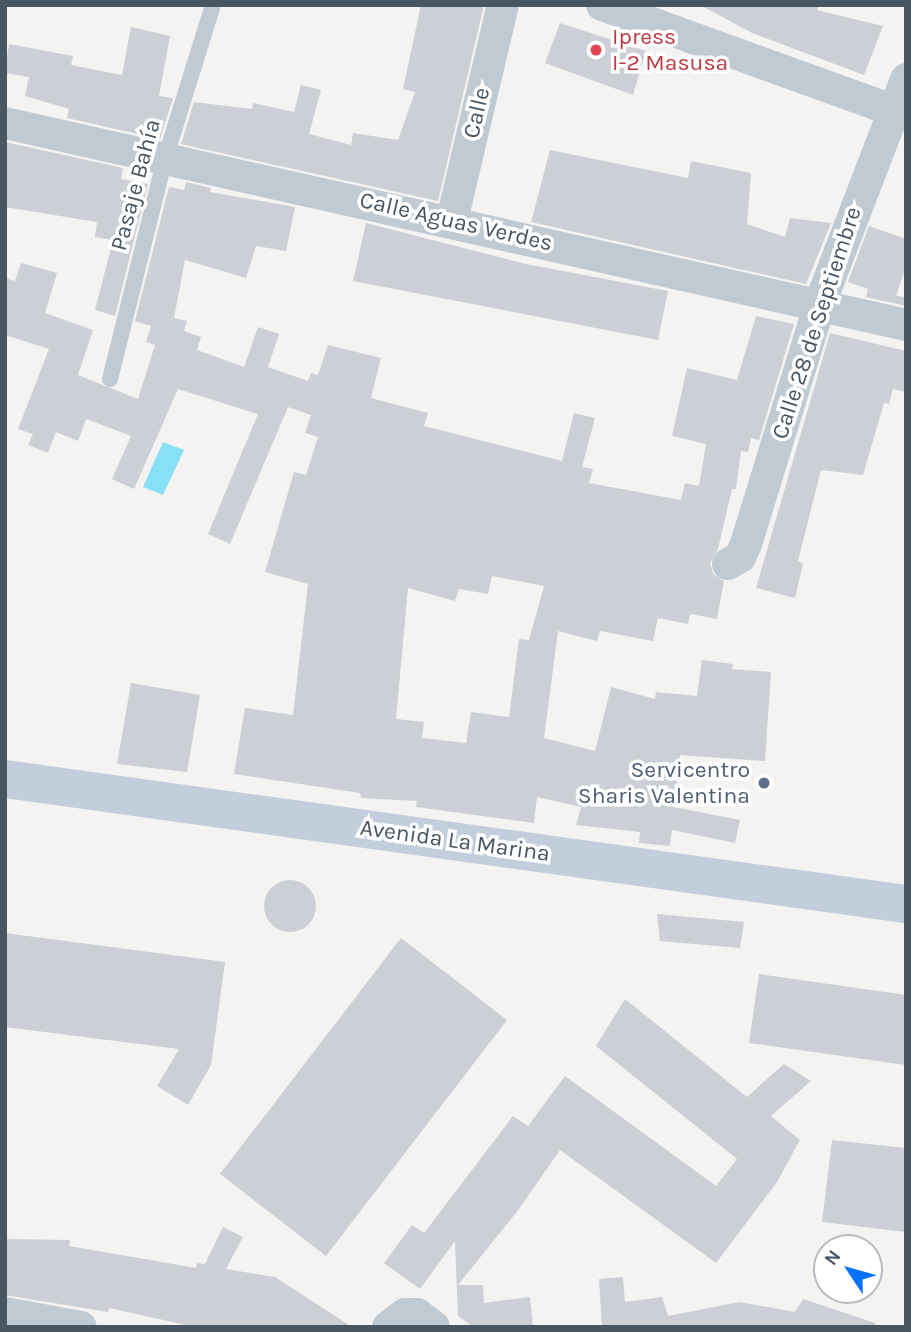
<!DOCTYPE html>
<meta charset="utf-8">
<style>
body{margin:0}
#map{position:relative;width:911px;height:1332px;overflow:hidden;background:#f5f2f2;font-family:Karla,sans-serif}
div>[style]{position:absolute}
.water>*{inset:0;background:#87e0f6}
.building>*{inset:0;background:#cccfd5}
.round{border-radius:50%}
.service>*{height:16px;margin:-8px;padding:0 8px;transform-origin:8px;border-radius:8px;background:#bfcad3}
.minor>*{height:32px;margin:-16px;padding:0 16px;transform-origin:16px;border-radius:16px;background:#bfcad3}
.secondary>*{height:38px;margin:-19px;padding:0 19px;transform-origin:19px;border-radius:19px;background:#c2cedb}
.dots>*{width:19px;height:19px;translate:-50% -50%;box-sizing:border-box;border:4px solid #fff;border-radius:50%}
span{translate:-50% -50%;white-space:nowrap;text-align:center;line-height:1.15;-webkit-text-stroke:7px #fff;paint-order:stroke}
.health-label{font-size:23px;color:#be3a42}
.left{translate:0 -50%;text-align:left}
.street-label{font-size:23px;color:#485663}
.service-label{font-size:23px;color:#4e5e75}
.right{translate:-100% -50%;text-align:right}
.frame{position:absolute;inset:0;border:7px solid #485663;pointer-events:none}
.north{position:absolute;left:813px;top:1234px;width:70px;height:70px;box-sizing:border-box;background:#fff;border:2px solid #b6bbc1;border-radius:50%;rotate:306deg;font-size:19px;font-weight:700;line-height:28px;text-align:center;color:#485663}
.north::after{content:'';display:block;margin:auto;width:24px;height:32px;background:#0672fb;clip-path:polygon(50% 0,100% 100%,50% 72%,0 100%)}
</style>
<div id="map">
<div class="water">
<i style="clip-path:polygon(163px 442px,184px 450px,163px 495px,143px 487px)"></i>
</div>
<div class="building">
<i style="clip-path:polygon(421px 5px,484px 5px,438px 201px,181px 144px,194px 102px,252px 109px,253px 103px,294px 112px,301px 85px,321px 90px,309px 134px,351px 145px,353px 133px,398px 140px,415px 92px,403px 89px)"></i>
<i style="clip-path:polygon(700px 5px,819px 5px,817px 10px,883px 26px,864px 75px,752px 33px)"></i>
<i style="clip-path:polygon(560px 23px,646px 51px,633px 95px,545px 63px)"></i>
<i style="clip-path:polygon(131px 27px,170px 36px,159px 96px,173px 98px,160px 139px,67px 118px,69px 109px,25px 96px,29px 77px,5px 73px,9px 44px,73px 56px,71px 65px,122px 75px)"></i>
<i style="clip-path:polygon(5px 142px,123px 168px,121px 179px,148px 184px,115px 316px,95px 310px,113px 240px,95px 237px,97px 222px,5px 207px)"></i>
<i style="clip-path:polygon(550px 150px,688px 178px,691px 161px,751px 173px,747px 224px,785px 237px,790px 218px,831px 223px,806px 284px,531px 222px)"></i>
<i style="clip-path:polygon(evenodd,186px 182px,211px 188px,210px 192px,295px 207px,286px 251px,256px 246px,246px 278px,185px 260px,174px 318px,187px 321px,184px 331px,201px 337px,197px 350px,244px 367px,258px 327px,279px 334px,268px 367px,308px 381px,311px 373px,318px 375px,328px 345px,381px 358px,371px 398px,428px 413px,424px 426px,562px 461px,574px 413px,595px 418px,582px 467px,593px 469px,589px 483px,681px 500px,685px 483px,699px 486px,706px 444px,672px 436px,687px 368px,737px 380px,756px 316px,794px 324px,759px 440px,751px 438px,748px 452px,741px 451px,736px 489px,732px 489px,718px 549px,710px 563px,713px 574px,724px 581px,717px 619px,690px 614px,688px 624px,658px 618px,653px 641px,600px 631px,597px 641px,558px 631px,544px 738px,595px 751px,611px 687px,655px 699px,656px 692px,697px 696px,702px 660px,733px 664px,732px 669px,771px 672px,765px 761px,680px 755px,674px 807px,740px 820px,735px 843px,672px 830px,670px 846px,639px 843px,640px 832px,576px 825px,581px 807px,537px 797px,534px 823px,416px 807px,417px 801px,361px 798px,360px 793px,234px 774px,245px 708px,293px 715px,308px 584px,265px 572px,294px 472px,306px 475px,318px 437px,305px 433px,311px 415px,288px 407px,230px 544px,208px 534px,258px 414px,178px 389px,134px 489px,112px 479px,131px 436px,86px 419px,78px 441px,56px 432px,48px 453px,28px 445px,33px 434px,18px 429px,49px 349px,5px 335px,5px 278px,15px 281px,21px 263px,57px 273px,45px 313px,93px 330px,78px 375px,138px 399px,155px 345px,146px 342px,151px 326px,135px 321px,169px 187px,184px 190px,186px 182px,492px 576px,544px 586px,529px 640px,519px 639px,509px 717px,471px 712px,466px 743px,422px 738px,424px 722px,396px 719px,408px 588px,455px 601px,459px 589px,488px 594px,492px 576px)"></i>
<i style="clip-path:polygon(366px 223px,526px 264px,668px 291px,658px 340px,353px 281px)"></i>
<i style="clip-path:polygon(869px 226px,906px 239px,906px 267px,896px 296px,906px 297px,906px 306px,866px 297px,868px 289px,848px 282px)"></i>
<i style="clip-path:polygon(830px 333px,906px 351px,906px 392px,893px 389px,889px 404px,884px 403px,863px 475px,821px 470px,798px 561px,803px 564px,795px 598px,756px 588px)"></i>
<i style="clip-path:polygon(131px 683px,200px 695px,187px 772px,117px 764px)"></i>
<i class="round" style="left:264px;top:880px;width:52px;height:52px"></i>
<i style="clip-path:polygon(657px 914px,744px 922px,740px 948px,660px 941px)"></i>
<i style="clip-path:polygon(5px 933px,225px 962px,211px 1065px,188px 1105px,157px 1086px,179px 1049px,5px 1027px)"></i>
<i style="clip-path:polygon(401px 938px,507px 1020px,326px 1256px,220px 1174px)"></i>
<i style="clip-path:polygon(759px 974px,906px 995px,906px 1065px,749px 1043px)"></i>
<i style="clip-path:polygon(625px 999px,747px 1097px,784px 1064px,811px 1081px,771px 1116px,800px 1140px,777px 1182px,716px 1263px,560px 1150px,519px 1209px,458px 1285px,483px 1285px,484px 1303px,530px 1297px,533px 1327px,473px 1327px,458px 1316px,455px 1241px,420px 1289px,384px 1263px,412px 1225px,424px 1233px,513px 1116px,528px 1126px,565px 1076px,716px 1186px,737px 1159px,596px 1046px)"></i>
<i style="clip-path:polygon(832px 1140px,906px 1148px,906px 1232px,822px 1222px)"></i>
<i style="clip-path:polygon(223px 1227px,243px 1237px,226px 1269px,275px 1277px,352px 1327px,195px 1327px,109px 1308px,108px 1312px,5px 1295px,5px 1239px,70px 1240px,69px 1246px,196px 1268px,197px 1263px,205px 1264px)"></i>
<i style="clip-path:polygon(623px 1277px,625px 1302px,662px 1297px,668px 1316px,739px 1302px,795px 1312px,803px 1299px,875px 1323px,875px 1327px,602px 1327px,599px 1279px)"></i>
</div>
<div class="service">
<i style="left:110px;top:379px;width:227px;rotate:-76deg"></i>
<i style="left:165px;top:159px;width:161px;rotate:-72.7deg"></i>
</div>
<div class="minor">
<i style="left:602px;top:5px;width:323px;rotate:19.9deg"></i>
<i style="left:5px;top:123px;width:923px;rotate:12.64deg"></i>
<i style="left:452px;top:220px;width:221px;rotate:-76.7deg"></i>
<i style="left:728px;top:564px;width:14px;rotate:-30deg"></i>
<i style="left:740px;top:557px;width:14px;rotate:-65deg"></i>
<i style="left:746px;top:544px;width:249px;rotate:-72.9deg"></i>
<i style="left:819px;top:306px;width:243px;rotate:-69deg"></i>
<i style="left:5px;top:1313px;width:77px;rotate:10.4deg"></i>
<i style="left:388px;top:1327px;width:21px;rotate:-37deg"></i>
<i style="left:405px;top:1314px;width:12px"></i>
<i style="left:417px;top:1314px;width:21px;rotate:37deg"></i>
</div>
<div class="secondary">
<i style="left:5px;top:779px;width:910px;rotate:7.9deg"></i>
</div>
<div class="dots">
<i style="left:596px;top:50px;background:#e0444e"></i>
<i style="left:764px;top:783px;background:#5c6f8a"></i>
</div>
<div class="health-label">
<span class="left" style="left:612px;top:50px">Ipress<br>I-2 Masusa</span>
</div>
<div class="street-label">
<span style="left:477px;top:113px;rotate:-77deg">Calle</span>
<span style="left:136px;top:185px;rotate:-75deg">Pasaje Bahía</span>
<span style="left:456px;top:222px;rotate:13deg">Calle Aguas Verdes</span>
<span style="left:817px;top:323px;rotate:-72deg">Calle 28 de Septiembre</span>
<span style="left:455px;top:841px;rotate:8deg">Avenida La Marina</span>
</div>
<div class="service-label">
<span class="right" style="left:750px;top:783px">Servicentro<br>Sharis Valentina</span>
</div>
<div class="frame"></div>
<div class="north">N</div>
</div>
